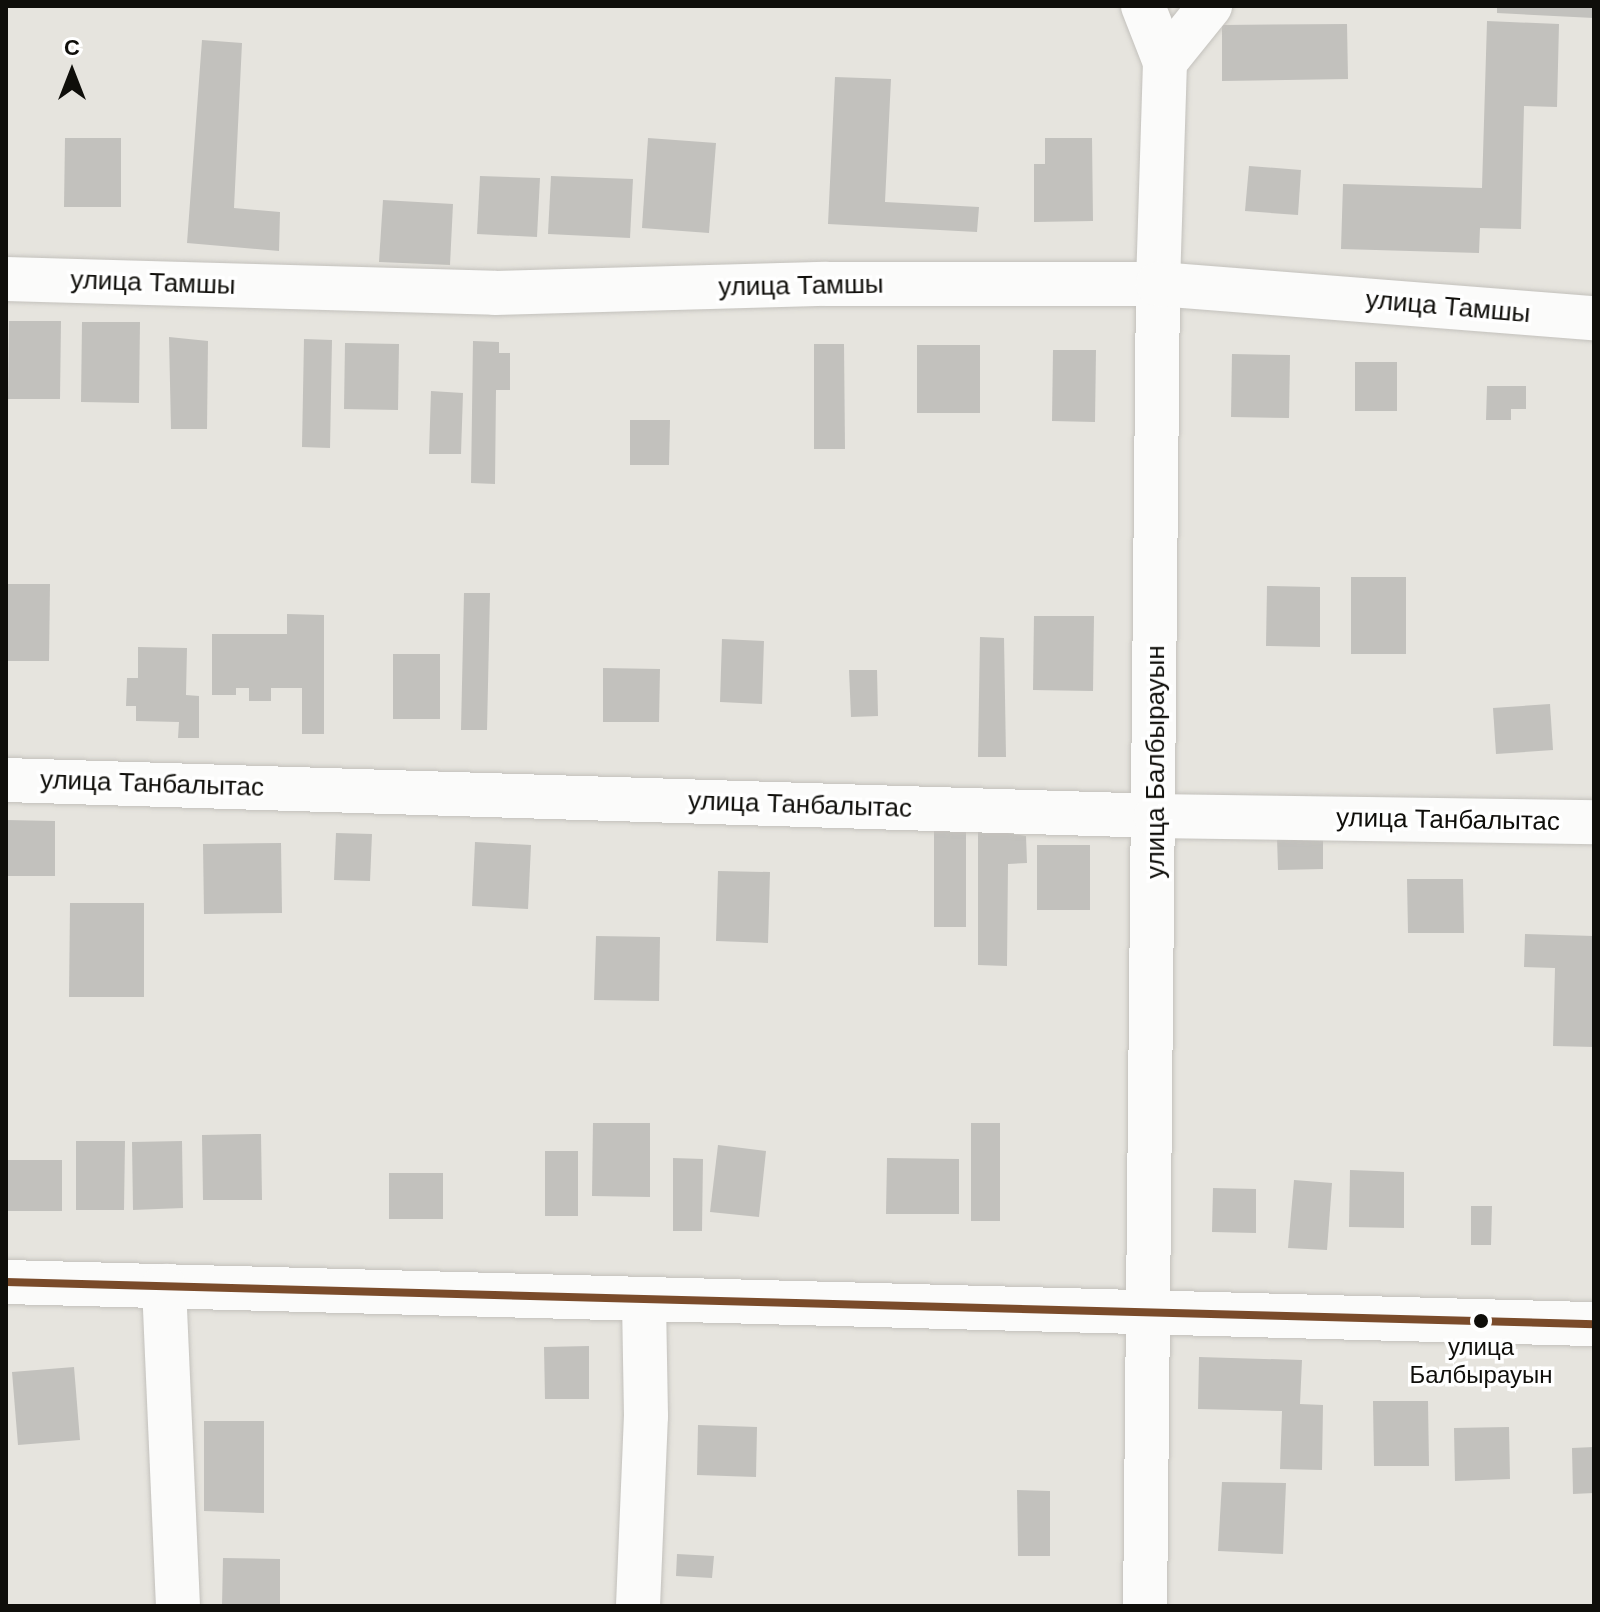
<!DOCTYPE html>
<meta charset="utf-8">
<style>
body{margin:0}
#map{position:relative;width:1600px;height:1612px;overflow:hidden;background:#e6e4de;font-family:Helvetica,sans-serif}
div>[style]{position:absolute}
.building>*{inset:0;background:#c2c1bd}
.roads{filter:drop-shadow(0 0 2px #c3c1bc) drop-shadow(0 0 2px #c3c1bc)}
.minor>*{height:44px;margin:-22px;padding:0 22px;transform-origin:22px;border-radius:22px;background:#fbfbfa}
.bus-1>*{height:8px;margin:-4px;padding:0 4px;transform-origin:4px;border-radius:4px;background:#7a4b2a}
.dots>*{width:22px;height:22px;translate:-50% -50%;box-sizing:border-box;border:4px solid #fff;border-radius:50%}
span{translate:-50% -50%;white-space:nowrap;text-align:center;line-height:1.15;-webkit-text-stroke:7px #fff;paint-order:stroke}
.bus-label{font-size:24px;color:#0f0e0a}
.street-label{font-size:26px;color:#0f0e0a}
.frame{position:absolute;inset:0;border:8px solid #0f0e0a;pointer-events:none}
.north{position:absolute;left:32px;top:32px;width:80px;height:80px;-webkit-text-stroke:6px #fff;paint-order:stroke;rotate:0deg;font-size:22px;font-weight:700;line-height:32px;text-align:center;color:#0f0e0a}
.north::after{content:'';display:block;margin:auto;width:28px;height:36px;background:#0f0e0a;clip-path:polygon(50% 0,100% 100%,50% 72%,0 100%)}
</style>
<div id="map">
<div class="building">
<i style="clip-path:polygon(1497px 6px,1594px 6px,1594px 18px,1497px 13px)"></i>
<i style="clip-path:polygon(1487px 21px,1559px 24px,1557px 107px,1524px 106px,1521px 229px,1480px 228px,1479px 253px,1341px 249px,1343px 184px,1482px 188px)"></i>
<i style="clip-path:polygon(1347px 24px,1348px 79px,1222px 81px,1222px 25px)"></i>
<i style="clip-path:polygon(202px 40px,242px 43px,234px 208px,280px 212px,279px 251px,187px 243px)"></i>
<i style="clip-path:polygon(835px 77px,891px 79px,885px 202px,979px 207px,977px 232px,828px 224px)"></i>
<i style="clip-path:polygon(65px 138px,121px 138px,121px 207px,64px 207px)"></i>
<i style="clip-path:polygon(648px 138px,716px 143px,709px 233px,642px 228px)"></i>
<i style="clip-path:polygon(1045px 138px,1092px 138px,1093px 221px,1034px 222px,1034px 164px,1045px 164px)"></i>
<i style="clip-path:polygon(1249px 166px,1301px 170px,1298px 215px,1245px 211px)"></i>
<i style="clip-path:polygon(480px 176px,540px 178px,537px 237px,477px 234px)"></i>
<i style="clip-path:polygon(551px 176px,633px 179px,630px 238px,548px 234px)"></i>
<i style="clip-path:polygon(383px 200px,453px 204px,450px 265px,379px 262px)"></i>
<i style="clip-path:polygon(9px 321px,61px 321px,60px 399px,8px 399px)"></i>
<i style="clip-path:polygon(82px 322px,140px 322px,139px 403px,81px 402px)"></i>
<i style="clip-path:polygon(169px 337px,208px 341px,207px 429px,171px 429px)"></i>
<i style="clip-path:polygon(304px 339px,332px 340px,330px 448px,302px 447px)"></i>
<i style="clip-path:polygon(473px 341px,499px 342px,499px 353px,510px 353px,510px 390px,496px 390px,495px 484px,471px 483px)"></i>
<i style="clip-path:polygon(345px 343px,399px 344px,398px 410px,344px 409px)"></i>
<i style="clip-path:polygon(814px 344px,844px 344px,845px 449px,814px 449px)"></i>
<i style="clip-path:polygon(917px 345px,980px 345px,980px 413px,917px 413px)"></i>
<i style="clip-path:polygon(1053px 350px,1096px 350px,1095px 422px,1052px 421px)"></i>
<i style="clip-path:polygon(1232px 354px,1290px 355px,1289px 418px,1231px 417px)"></i>
<i style="clip-path:polygon(1355px 362px,1397px 362px,1397px 411px,1355px 411px)"></i>
<i style="clip-path:polygon(1487px 386px,1526px 386px,1526px 409px,1511px 409px,1511px 420px,1486px 420px)"></i>
<i style="clip-path:polygon(431px 391px,463px 393px,461px 454px,429px 454px)"></i>
<i style="clip-path:polygon(630px 420px,670px 420px,669px 465px,630px 465px)"></i>
<i style="clip-path:polygon(1351px 577px,1406px 577px,1406px 654px,1351px 654px)"></i>
<i style="clip-path:polygon(6px 584px,50px 584px,49px 661px,6px 661px)"></i>
<i style="clip-path:polygon(1267px 586px,1320px 587px,1320px 647px,1266px 646px)"></i>
<i style="clip-path:polygon(464px 593px,490px 593px,487px 730px,461px 730px)"></i>
<i style="clip-path:polygon(287px 614px,324px 615px,324px 734px,302px 734px,302px 688px,271px 688px,271px 701px,249px 701px,249px 688px,236px 688px,236px 695px,212px 695px,212px 634px,287px 634px)"></i>
<i style="clip-path:polygon(1034px 616px,1094px 616px,1093px 691px,1033px 690px)"></i>
<i style="clip-path:polygon(980px 637px,1004px 638px,1006px 757px,978px 757px)"></i>
<i style="clip-path:polygon(722px 639px,764px 641px,762px 704px,720px 702px)"></i>
<i style="clip-path:polygon(138px 647px,187px 648px,186px 695px,199px 696px,199px 738px,178px 738px,179px 722px,136px 721px,136px 706px,126px 706px,127px 678px,138px 678px)"></i>
<i style="clip-path:polygon(393px 654px,440px 654px,440px 719px,393px 719px)"></i>
<i style="clip-path:polygon(603px 668px,660px 669px,659px 722px,603px 722px)"></i>
<i style="clip-path:polygon(849px 670px,877px 670px,878px 716px,851px 717px)"></i>
<i style="clip-path:polygon(1550px 704px,1553px 750px,1496px 754px,1493px 708px)"></i>
<i style="clip-path:polygon(6px 820px,55px 821px,55px 876px,6px 876px)"></i>
<i style="clip-path:polygon(978px 828px,1026px 836px,1027px 863px,1008px 864px,1007px 966px,978px 965px)"></i>
<i style="clip-path:polygon(934px 830px,966px 830px,966px 927px,934px 927px)"></i>
<i style="clip-path:polygon(336px 833px,372px 834px,370px 881px,334px 880px)"></i>
<i style="clip-path:polygon(1323px 837px,1323px 869px,1278px 870px,1277px 838px)"></i>
<i style="clip-path:polygon(475px 842px,531px 845px,528px 909px,472px 906px)"></i>
<i style="clip-path:polygon(281px 843px,282px 913px,204px 914px,203px 844px)"></i>
<i style="clip-path:polygon(1037px 845px,1090px 845px,1090px 910px,1037px 910px)"></i>
<i style="clip-path:polygon(718px 871px,770px 872px,768px 943px,716px 941px)"></i>
<i style="clip-path:polygon(1407px 879px,1463px 879px,1464px 933px,1408px 933px)"></i>
<i style="clip-path:polygon(70px 903px,144px 903px,144px 997px,69px 997px)"></i>
<i style="clip-path:polygon(1525px 934px,1594px 936px,1594px 1047px,1553px 1046px,1555px 968px,1524px 967px)"></i>
<i style="clip-path:polygon(596px 936px,660px 937px,659px 1001px,594px 1000px)"></i>
<i style="clip-path:polygon(593px 1123px,650px 1123px,650px 1197px,592px 1196px)"></i>
<i style="clip-path:polygon(971px 1123px,1000px 1123px,1000px 1221px,971px 1221px)"></i>
<i style="clip-path:polygon(261px 1134px,262px 1200px,203px 1200px,202px 1135px)"></i>
<i style="clip-path:polygon(76px 1141px,125px 1141px,124px 1210px,76px 1210px)"></i>
<i style="clip-path:polygon(182px 1141px,183px 1208px,133px 1210px,132px 1142px)"></i>
<i style="clip-path:polygon(718px 1145px,766px 1151px,759px 1217px,710px 1212px)"></i>
<i style="clip-path:polygon(545px 1151px,578px 1151px,578px 1216px,545px 1216px)"></i>
<i style="clip-path:polygon(673px 1158px,703px 1159px,702px 1231px,673px 1231px)"></i>
<i style="clip-path:polygon(887px 1158px,959px 1159px,959px 1214px,886px 1214px)"></i>
<i style="clip-path:polygon(6px 1160px,62px 1160px,62px 1211px,6px 1211px)"></i>
<i style="clip-path:polygon(1350px 1170px,1404px 1172px,1404px 1228px,1349px 1227px)"></i>
<i style="clip-path:polygon(389px 1173px,443px 1173px,443px 1219px,389px 1219px)"></i>
<i style="clip-path:polygon(1294px 1180px,1332px 1183px,1327px 1250px,1288px 1248px)"></i>
<i style="clip-path:polygon(1213px 1188px,1256px 1189px,1256px 1233px,1212px 1232px)"></i>
<i style="clip-path:polygon(1471px 1206px,1492px 1206px,1491px 1245px,1471px 1245px)"></i>
<i style="clip-path:polygon(589px 1346px,589px 1399px,545px 1399px,544px 1347px)"></i>
<i style="clip-path:polygon(1199px 1357px,1302px 1360px,1300px 1404px,1323px 1405px,1322px 1470px,1280px 1469px,1282px 1411px,1198px 1409px)"></i>
<i style="clip-path:polygon(74px 1367px,80px 1440px,18px 1445px,12px 1372px)"></i>
<i style="clip-path:polygon(1373px 1401px,1428px 1401px,1429px 1466px,1374px 1466px)"></i>
<i style="clip-path:polygon(204px 1421px,264px 1421px,264px 1513px,204px 1511px)"></i>
<i style="clip-path:polygon(698px 1425px,757px 1427px,756px 1477px,697px 1475px)"></i>
<i style="clip-path:polygon(1509px 1427px,1510px 1479px,1455px 1481px,1454px 1428px)"></i>
<i style="clip-path:polygon(1594px 1447px,1594px 1493px,1573px 1494px,1572px 1448px)"></i>
<i style="clip-path:polygon(1222px 1482px,1286px 1483px,1283px 1554px,1218px 1551px)"></i>
<i style="clip-path:polygon(1017px 1490px,1050px 1491px,1050px 1556px,1018px 1556px)"></i>
<i style="clip-path:polygon(677px 1554px,714px 1556px,712px 1578px,676px 1576px)"></i>
<i style="clip-path:polygon(223px 1558px,280px 1559px,280px 1606px,222px 1606px)"></i>
</div>
<div class="roads">
<div class="minor">
<i style="left:1143px;top:6px;width:60px;rotate:68.6deg"></i>
<i style="left:1165px;top:62px;width:222px;rotate:91.8deg"></i>
<i style="left:1158px;top:284px;width:1322px;rotate:90.56deg"></i>
<i style="left:1165px;top:62px;width:72px;rotate:-51.2deg"></i>
<i style="left:6px;top:279px;width:489px;rotate:1.6deg"></i>
<i style="left:495px;top:293px;width:331px;rotate:-1.6deg"></i>
<i style="left:826px;top:284px;width:332px"></i>
<i style="left:1158px;top:284px;width:437px;rotate:4.5deg"></i>
<i style="left:6px;top:780px;width:1151px;rotate:1.79deg"></i>
<i style="left:1156px;top:816px;width:438px;rotate:0.8deg"></i>
<i style="left:6px;top:1282px;width:1589px;rotate:1.52deg"></i>
<i style="left:164px;top:1286px;width:320px;rotate:87.5deg"></i>
<i style="left:638px;top:1606px;width:190px;rotate:-87.6deg"></i>
<i style="left:646px;top:1416px;width:117px;rotate:-91deg"></i>
</div>
</div>
<div class="bus-1">
<i style="left:6px;top:1282px;width:1589px;rotate:1.52deg"></i>
</div>
<div class="dots">
<i style="left:1481px;top:1321px;background:#0f0e0a"></i>
</div>
<div class="bus-label">
<span style="left:1481px;top:1361px">улица<br>Балбырауын</span>
</div>
<div class="street-label">
<span style="left:153px;top:283px;rotate:2deg">улица Тамшы</span>
<span style="left:801px;top:286px;rotate:-1deg">улица Тамшы</span>
<span style="left:1448px;top:307px;rotate:5deg">улица Тамшы</span>
<span style="left:1156px;top:762px;rotate:-90deg">улица Балбырауын</span>
<span style="left:152px;top:784px;rotate:2deg">улица Танбалытас</span>
<span style="left:800px;top:805px;rotate:2deg">улица Танбалытас</span>
<span style="left:1448px;top:820px;rotate:1deg">улица Танбалытас</span>
</div>
<div class="frame"></div>
<div class="north">С</div>
</div>
